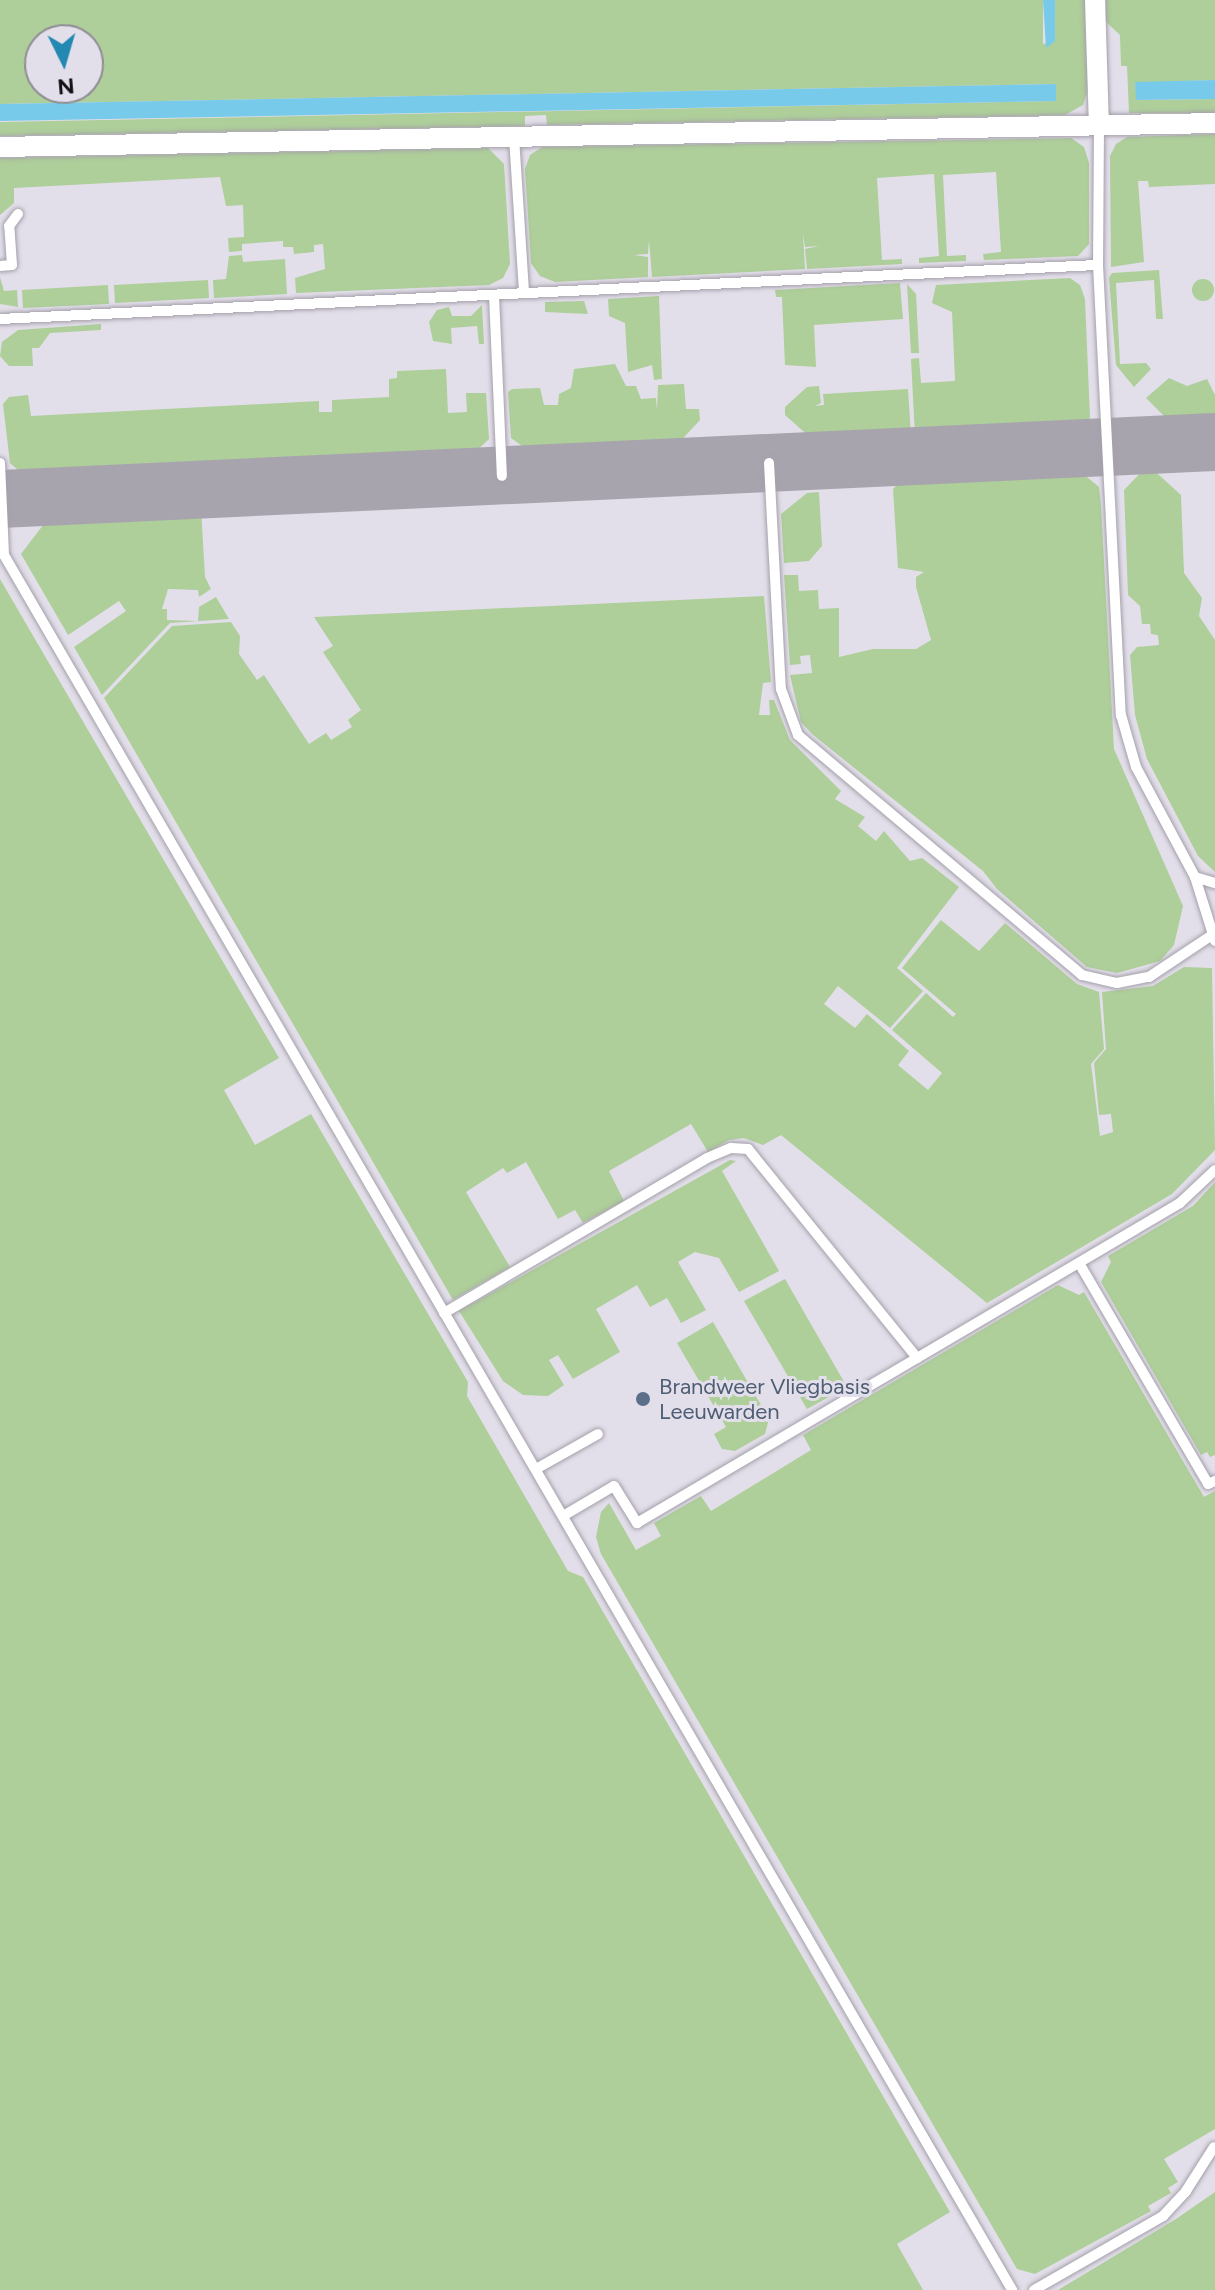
<!DOCTYPE html>
<style>
body{margin:0}
#map{position:relative;width:1215px;height:2290px;overflow:hidden;background:#e3dfea;font-family:Figtree,sans-serif}
div>[style]{position:absolute}
.green>*{inset:0;background:#aece9a}
.round{border-radius:50%}
.water>*{inset:0;background:#78caea}
.taxiway>*{height:58px;margin:-29px;padding:0 29px;transform-origin:29px;border-radius:29px;background:#a8a4ae}
.roads{filter:drop-shadow(0 0 2px #a4a0aa) drop-shadow(0 0 2px #a4a0aa)}
.lane>*{height:10px;margin:-5px;padding:0 5px;transform-origin:5px;border-radius:5px;background:#fff}
.street>*{height:20px;margin:-10px;padding:0 10px;transform-origin:10px;border-radius:10px;background:#fff}
.dots>*{width:22px;height:22px;translate:-50% -50%;box-sizing:border-box;border:4px solid #e3dfea;border-radius:50%}
span{translate:-50% -50%;white-space:nowrap;text-align:center;line-height:1.15;-webkit-text-stroke:6px #e3dfea;paint-order:stroke}
.service-label{font-size:22px;color:#4e5e75}
.left{translate:0 -50%;text-align:left}
.north{position:absolute;left:24px;top:24px;width:80px;height:80px;box-sizing:border-box;background:#e3dfea;border:2px solid #8f8c94;border-radius:50%;rotate:175deg;font-size:22px;font-weight:700;line-height:32px;text-align:center;color:#111014}
.north::after{content:'';display:block;margin:auto;width:28px;height:36px;background:#2388b2;clip-path:polygon(50% 0,100% 100%,50% 72%,0 100%)}
</style>
<div id="map">
<div class="green">
<i style="clip-path:polygon(evenodd,0 0,1043px 0,1043px 44px,1055px 41px,1055px 0,1085px 0,1088px 90px,1083px 105px,1065px 115px,547px 125px,546px 115px,525px 116px,525px 126px,0 136px,0 122px,1055px 101px,1056px 84px,0 104px,0 0,40px 40px,88px 40px,88px 88px,40px 88px,40px 40px)"></i>
<i style="clip-path:polygon(1106px 0,1215px 0,1215px 80px,1135px 83px,1137px 100px,1215px 99px,1215px 113px,1129px 113px,1127px 66px,1121px 66px,1120px 35px,1106px 22px)"></i>
<i style="clip-path:polygon(1215px 134px,1215px 184px,1149px 187px,1148px 181px,1138px 181px,1144px 262px,1111px 267px,1110px 156px,1116px 144px,1127px 137px)"></i>
<i style="clip-path:polygon(1071px 138px,1084px 147px,1089px 163px,1089px 244px,1078px 256px,984px 260px,983px 254px,1001px 252px,996px 172px,943px 175px,947px 256px,966px 255px,966px 261px,919px 263px,919px 258px,939px 256px,934px 174px,877px 178px,882px 260px,902px 259px,902px 264px,807px 269px,805px 249px,819px 246px,805px 247px,803px 233px,805px 269px,652px 277px,649px 240px,648px 254px,634px 255px,648px 257px,648px 277px,555px 282px,540px 276px,531px 263px,525px 169px,530px 155px,542px 147px)"></i>
<i style="clip-path:polygon(488px 148px,504px 164px,510px 264px,503px 278px,489px 285px,296px 293px,295px 278px,325px 269px,323px 244px,314px 245px,314px 252px,294px 254px,293px 247px,283px 247px,283px 241px,242px 244px,242px 251px,229px 252px,228px 238px,244px 237px,243px 205px,226px 206px,220px 177px,14px 188px,14px 203px,0 215px,0 158px)"></i>
<i style="clip-path:polygon(242px 255px,243px 262px,285px 259px,287px 294px,214px 298px,213px 280px,226px 279px,229px 256px)"></i>
<i style="clip-path:polygon(1159px 270px,1163px 319px,1156px 319px,1154px 280px,1116px 283px,1120px 364px,1146px 363px,1151px 369px,1134px 387px,1116px 365px,1109px 278px,1112px 273px)"></i>
<i style="clip-path:polygon(0 277px,4px 291px,17px 290px,18px 307px,0 304px)"></i>
<i style="clip-path:polygon(1070px 278px,1080px 285px,1085px 299px,1090px 418px,1082px 427px,915px 436px,911px 359px,919px 358px,921px 383px,955px 381px,952px 312px,932px 303px,936px 285px)"></i>
<i class="round" style="left:1192px;top:279px;width:22px;height:22px"></i>
<i style="clip-path:polygon(208px 280px,209px 298px,115px 303px,114px 285px)"></i>
<i style="clip-path:polygon(900px 283px,903px 319px,814px 325px,816px 367px,785px 365px,782px 297px,776px 297px,775px 290px)"></i>
<i style="clip-path:polygon(907px 284px,916px 294px,919px 353px,911px 353px)"></i>
<i style="clip-path:polygon(108px 285px,109px 304px,23px 308px,22px 290px)"></i>
<i style="clip-path:polygon(659px 296px,662px 379px,654px 380px,652px 365px,628px 372px,625px 323px,609px 316px,608px 299px)"></i>
<i style="clip-path:polygon(584px 301px,588px 314px,545px 312px,545px 302px)"></i>
<i style="clip-path:polygon(482px 305px,484px 344px,479px 344px,477px 326px,451px 328px,452px 344px,433px 341px,429px 322px,437px 310px,449px 307px,452px 316px,471px 316px)"></i>
<i style="clip-path:polygon(101px 324px,101px 330px,50px 333px,39px 348px,32px 348px,33px 366px,9px 366px,0 356px,2px 342px,18px 330px)"></i>
<i style="clip-path:polygon(615px 364px,626px 386px,636px 386px,641px 399px,656px 398px,657px 411px,658px 385px,684px 384px,686px 409px,699px 409px,700px 420px,675px 447px,532px 453px,511px 438px,508px 392px,512px 389px,540px 388px,544px 405px,558px 405px,559px 394px,571px 388px,574px 369px)"></i>
<i style="clip-path:polygon(446px 369px,448px 413px,467px 412px,466px 393px,486px 393px,489px 439px,471px 456px,26px 477px,10px 463px,3px 404px,9px 397px,28px 395px,31px 416px,319px 401px,319px 412px,332px 412px,332px 400px,389px 397px,389px 379px,397px 378px,397px 371px)"></i>
<i style="clip-path:polygon(1169px 378px,1187px 386px,1207px 379px,1215px 395px,1215px 421px,1171px 423px,1146px 398px)"></i>
<i style="clip-path:polygon(819px 386px,821px 403px,815px 406px,824px 405px,823px 394px,908px 389px,911px 436px,813px 440px,785px 415px,785px 407px,807px 387px)"></i>
<i style="clip-path:polygon(1148px 465px,1181px 495px,1184px 573px,1202px 598px,1199px 616px,1215px 640px,1215px 872px,1198px 856px,1147px 759px,1135px 715px,1130px 655px,1137px 647px,1159px 645px,1158px 635px,1151px 634px,1150px 624px,1142px 624px,1140px 606px,1128px 595px,1124px 490px)"></i>
<i style="clip-path:polygon(1076px 468px,1099px 487px,1101px 505px,1114px 749px,1183px 906px,1174px 945px,1160px 961px,1117px 973px,1087px 967px,997px 889px,983px 871px,812px 734px,801px 722px,790px 675px,812px 673px,810px 655px,800px 656px,801px 664px,790px 665px,784px 575px,798px 575px,799px 591px,818px 590px,819px 609px,839px 608px,839px 657px,873px 649px,916px 649px,931px 640px,916px 587px,916px 577px,924px 572px,898px 568px,893px 489px,905px 476px)"></i>
<i style="clip-path:polygon(819px 492px,822px 546px,809px 561px,784px 563px,781px 514px,807px 493px)"></i>
<i style="clip-path:polygon(201px 509px,205px 577px,211px 589px,199px 597px,198px 590px,168px 589px,162px 609px,167px 609px,167px 620px,198px 621px,199px 607px,216px 597px,229px 619px,170px 623px,102px 695px,74px 647px,126px 611px,119px 601px,68px 635px,21px 554px,50px 516px)"></i>
<i style="clip-path:polygon(0 579px,279px 1058px,224px 1090px,255px 1145px,311px 1114px,468px 1382px,467px 1396px,568px 1571px,583px 1577px,950px 2212px,897px 2244px,923px 2290px,0 2290px)"></i>
<i style="clip-path:polygon(764px 596px,771px 682px,763px 683px,759px 715px,770px 715px,769px 700px,774px 700px,790px 740px,841px 791px,835px 799px,865px 817px,858px 826px,876px 841px,884px 831px,910px 861px,922px 858px,959px 887px,897px 968px,923px 991px,890px 1028px,838px 986px,824px 1004px,855px 1028px,867px 1014px,909px 1051px,898px 1065px,928px 1090px,942px 1073px,892px 1030px,926px 993px,953px 1017px,956px 1014px,902px 968px,941px 920px,979px 951px,1005px 923px,1077px 984px,1099px 992px,1104px 1049px,1091px 1064px,1100px 1136px,1113px 1132px,1111px 1114px,1099px 1115px,1094px 1063px,1106px 1049px,1102px 992px,1153px 986px,1184px 967px,1212px 968px,1215px 1150px,1172px 1194px,987px 1303px,781px 1135px,763px 1145px,744px 1138px,729px 1140px,708px 1152px,691px 1124px,609px 1171px,624px 1201px,583px 1223px,575px 1210px,558px 1219px,526px 1162px,507px 1173px,503px 1168px,466px 1192px,510px 1267px,453px 1300px,104px 698px,172px 626px,231px 622px,240px 636px,239px 654px,257px 680px,264px 675px,309px 744px,326px 733px,331px 740px,352px 727px,348px 720px,361px 710px,323px 652px,333px 646px,314px 617px)"></i>
<i style="clip-path:polygon(730px 1160px,736px 1161px,722px 1171px,779px 1271px,739px 1292px,719px 1258px,695px 1252px,678px 1262px,706px 1310px,681px 1323px,667px 1298px,650px 1307px,637px 1285px,596px 1309px,620px 1352px,573px 1379px,558px 1355px,549px 1360px,564px 1385px,548px 1396px,523px 1395px,503px 1381px,459px 1311px)"></i>
<i style="clip-path:polygon(1215px 1182px,1215px 1455px,1210px 1457px,1207px 1452px,1201px 1455px,1101px 1282px,1111px 1262px,1108px 1256px,1193px 1206px)"></i>
<i style="clip-path:polygon(785px 1279px,847px 1387px,807px 1409px,744px 1301px)"></i>
<i style="clip-path:polygon(1058px 1285px,1079px 1295px,1084px 1292px,1204px 1497px,1215px 1491px,1215px 2129px,1164px 2159px,1178px 2182px,1168px 2188px,1171px 2193px,1148px 2206px,1151px 2211px,1035px 2274px,1017px 2269px,601px 1554px,596px 1537px,601px 1512px,609px 1503px,636px 1550px,661px 1536px,654px 1523px,701px 1496px,711px 1511px,811px 1450px,803px 1435px)"></i>
<i style="clip-path:polygon(713px 1322px,769px 1419px,765px 1434px,735px 1451px,722px 1449px,714px 1434px,726px 1427px,677px 1343px)"></i>
<i style="clip-path:polygon(1215px 2192px,1215px 2290px,1058px 2290px,1176px 2219px)"></i>
</div>
<div class="water">
<i style="clip-path:polygon(1043px 0,1055px 0,1055px 41px,1046px 48px)"></i>
<i style="clip-path:polygon(1215px 80px,1215px 99px,1136px 100px,1135px 82px)"></i>
<i style="clip-path:polygon(1056px 84px,1056px 101px,0 121px,0 104px)"></i>
</div>
<div class="taxiway">
<i style="left:0;top:499px;width:1216px;rotate:-2.69deg"></i>
</div>
<div class="roads">
<div class="lane">
<i style="left:1099px;top:126px;width:139px;rotate:90.4deg"></i>
<i style="left:1098px;top:265px;width:451px;rotate:87.1deg"></i>
<i style="left:1121px;top:715px;width:54px;rotate:73.9deg"></i>
<i style="left:1136px;top:767px;width:125px;rotate:61.8deg"></i>
<i style="left:1195px;top:877px;width:67px;rotate:72.6deg"></i>
<i style="left:514px;top:137px;width:156px;rotate:86.3deg"></i>
<i style="left:0;top:266px;width:12px;rotate:-5deg"></i>
<i style="left:12px;top:265px;width:39px;rotate:-94deg"></i>
<i style="left:9px;top:226px;width:15px;rotate:-53deg"></i>
<i style="left:494px;top:295px;width:181px;rotate:87.5deg"></i>
<i style="left:0;top:319px;width:1099px;rotate:-2.82deg"></i>
<i style="left:0;top:463px;width:92px;rotate:87.5deg"></i>
<i style="left:4px;top:555px;width:2007px;rotate:59.84deg"></i>
<i style="left:769px;top:463px;width:226px;rotate:87deg"></i>
<i style="left:781px;top:689px;width:49px;rotate:69.7deg"></i>
<i style="left:798px;top:735px;width:372px;rotate:40.2deg"></i>
<i style="left:1082px;top:975px;width:36px;rotate:13deg"></i>
<i style="left:1117px;top:983px;width:33px;rotate:-11deg"></i>
<i style="left:1149px;top:977px;width:76px;rotate:-33.7deg"></i>
<i style="left:1195px;top:877px;width:21px;rotate:17deg"></i>
<i style="left:1079px;top:1263px;width:256px;rotate:59.7deg"></i>
<i style="left:1208px;top:1484px;width:8px;rotate:-23deg"></i>
<i style="left:444px;top:1313px;width:305px;rotate:-30.5deg"></i>
<i style="left:707px;top:1158px;width:26px;rotate:-23deg"></i>
<i style="left:731px;top:1148px;width:17px;rotate:3deg"></i>
<i style="left:748px;top:1149px;width:269px;rotate:51deg"></i>
<i style="left:536px;top:1469px;width:71px;rotate:-29.4deg"></i>
<i style="left:563px;top:1516px;width:59px;rotate:-30.5deg"></i>
<i style="left:614px;top:1486px;width:44px;rotate:58.1deg"></i>
<i style="left:637px;top:1523px;width:630px;rotate:-30.51deg"></i>
<i style="left:1180px;top:1203px;width:48px;rotate:-43.3deg"></i>
<i style="left:1034px;top:2290px;width:149px;rotate:-29.8deg"></i>
<i style="left:1163px;top:2216px;width:34px;rotate:-47deg"></i>
<i style="left:1186px;top:2191px;width:52px;rotate:-57.5deg"></i>
</div>
<div class="street">
<i style="left:1095px;top:0;width:126px;rotate:88.2deg"></i>
<i style="left:0;top:147px;width:1215px;rotate:-1.13deg"></i>
</div>
</div>
<div class="dots">
<i style="left:643px;top:1399px;background:#5c6f8a"></i>
</div>
<div class="service-label">
<span class="left" style="left:659px;top:1399px">Brandweer Vliegbasis<br>Leeuwarden</span>
</div>
<div class="north">N</div>
</div>
